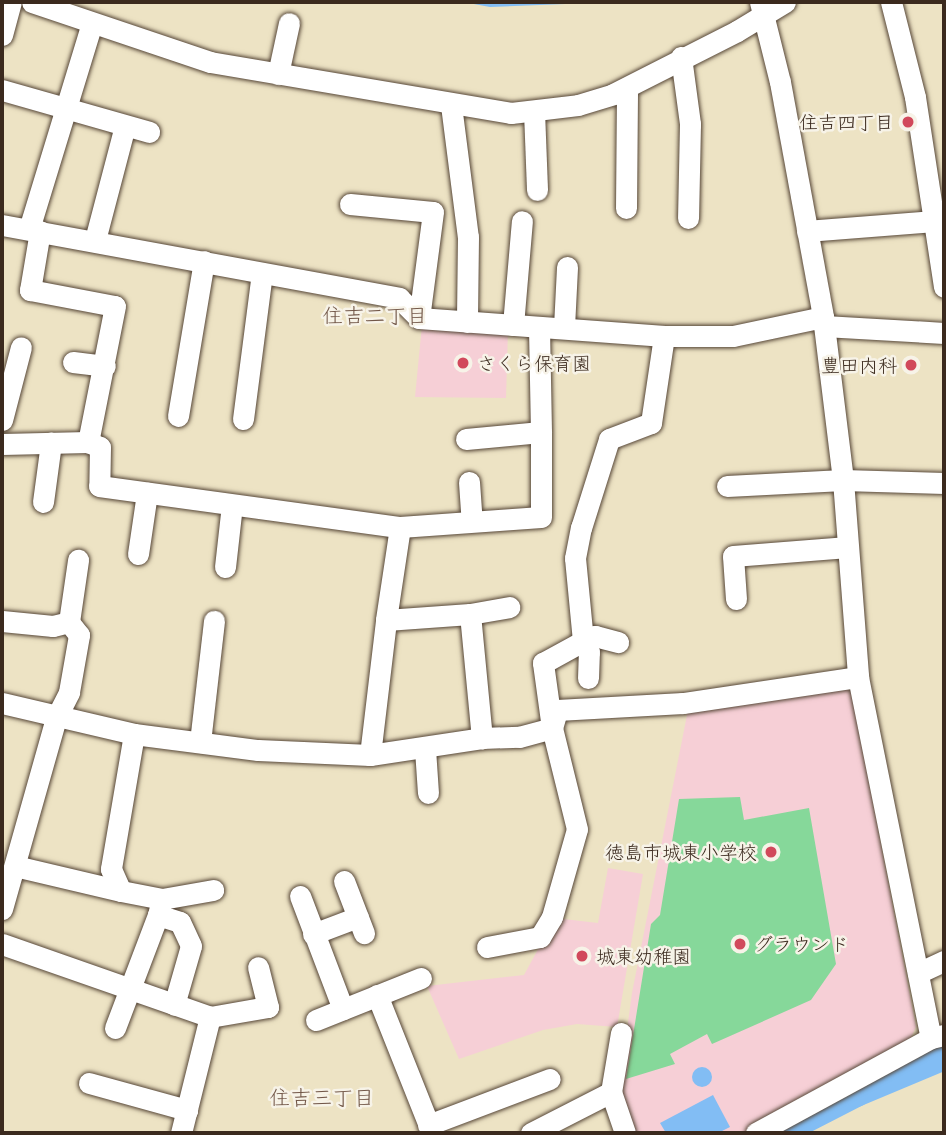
<!DOCTYPE html>
<meta charset="utf-8">
<style>
body{margin:0}
#map{position:relative;width:946px;height:1135px;overflow:hidden;background:#ede3c4;font-family:"Playpen Sans","Klee One",sans-serif}
div>[style]{position:absolute}
.built>*{inset:0;background:#f6cfd6}
.green>*{inset:0;background:#86d89a}
.water>*{inset:0;background:#82bdf4}
.round{border-radius:50%}
.river>*{height:30px;margin:-15px;padding:0 15px;transform-origin:15px;border-radius:15px;background:#82bdf4}
.roads{filter:drop-shadow(0 0 2px #564637) drop-shadow(0 0 2px #564637)}
.minor>*{height:21px;margin:-10.5px;padding:0 10.5px;transform-origin:10.5px;border-radius:10.5px;background:#fff}
.dots>*{width:19px;height:19px;translate:-50% -50%;box-sizing:border-box;border:4px solid #f7f3e8;border-radius:50%}
span{translate:-50% -50%;white-space:nowrap;text-align:center;line-height:1.15;-webkit-text-stroke:5px #f7f3e8;paint-order:stroke}
.poi-label{font-size:19px;color:#3b2a1e}
.right{translate:-100% -50%;text-align:right}
.left{translate:0 -50%;text-align:left}
.neighbourhood-label{font-size:21px;color:#725748}
.frame{position:absolute;inset:0;border:4px solid #3b2a1e;pointer-events:none}
</style>
<div id="map">
<div class="built">
<i style="clip-path:polygon(422px 325px,508px 330px,506px 398px,415px 397px)"></i>
<i style="clip-path:polygon(846px 686px,851px 689px,916px 1027px,906px 1048px,741px 1133px,631px 1133px,618px 1096px,632px 993px,688px 710px)"></i>
<i style="clip-path:polygon(608px 868px,643px 874px,617px 1027px,577px 1024px,543px 1030px,459px 1059px,427px 986px,524px 975px,555px 918px,598px 923px)"></i>
</div>
<div class="green">
<i style="clip-path:polygon(740px 797px,744px 820px,809px 808px,836px 964px,811px 1000px,712px 1044px,707px 1034px,670px 1054px,675px 1064px,626px 1079px,651px 924px,660px 915px,679px 799px)"></i>
</div>
<div class="water">
<i style="clip-path:polygon(463px 2px,616px 2px,490px 7px)"></i>
<i class="round" style="left:692px;top:1067px;width:20px;height:20px"></i>
<i style="clip-path:polygon(713px 1095px,730px 1127px,718px 1133px,666px 1133px,660px 1123px)"></i>
</div>
<div class="river">
<i style="left:776px;top:1133px;width:90px;rotate:-27.1deg"></i>
<i style="left:856px;top:1092px;width:95px;rotate:-22.8deg"></i>
</div>
<div class="roads">
<div class="minor">
<i style="left:32px;top:2px;width:188px;rotate:18.6deg"></i>
<i style="left:210px;top:62px;width:305px;rotate:9.6deg"></i>
<i style="left:511px;top:113px;width:67px;rotate:-6.8deg"></i>
<i style="left:578px;top:105px;width:37px;rotate:-17deg"></i>
<i style="left:613px;top:94px;width:139px;rotate:-26.9deg"></i>
<i style="left:737px;top:31px;width:56px;rotate:-31.1deg"></i>
<i style="left:760px;top:2px;width:82px;rotate:76deg"></i>
<i style="left:780px;top:82px;width:239px;rotate:79.6deg"></i>
<i style="left:823px;top:317px;width:164px;rotate:83deg"></i>
<i style="left:843px;top:480px;width:198px;rotate:85.6deg"></i>
<i style="left:858px;top:677px;width:368px;rotate:78.6deg"></i>
<i style="left:931px;top:1038px;width:13px;rotate:-13deg"></i>
<i style="left:891px;top:2px;width:98px;rotate:75.8deg"></i>
<i style="left:915px;top:97px;width:192px;rotate:81.3deg"></i>
<i style="left:2px;top:35px;width:34px;rotate:-75deg"></i>
<i style="left:681px;top:57px;width:68px;rotate:82.3deg"></i>
<i style="left:690px;top:124px;width:94px;rotate:91.2deg"></i>
<i style="left:278px;top:74px;width:52px;rotate:-77.8deg"></i>
<i style="left:2px;top:90px;width:153px;rotate:15.9deg"></i>
<i style="left:451px;top:105px;width:133px;rotate:82.7deg"></i>
<i style="left:468px;top:237px;width:85px;rotate:90.7deg"></i>
<i style="left:534px;top:111px;width:79px;rotate:87.8deg"></i>
<i style="left:350px;top:204px;width:83px;rotate:5.5deg"></i>
<i style="left:433px;top:212px;width:107px;rotate:97.5deg"></i>
<i style="left:626px;top:208px;width:120px;rotate:-89.5deg"></i>
<i style="left:2px;top:225px;width:404px;rotate:10.4deg"></i>
<i style="left:399px;top:298px;width:28px;rotate:45deg"></i>
<i style="left:419px;top:318px;width:246px;rotate:4.2deg"></i>
<i style="left:664px;top:336px;width:69px"></i>
<i style="left:733px;top:336px;width:92px;rotate:-11.9deg"></i>
<i style="left:29px;top:229px;width:215px;rotate:-73deg"></i>
<i style="left:40px;top:231px;width:60px;rotate:99.6deg"></i>
<i style="left:30px;top:290px;width:86px;rotate:10.7deg"></i>
<i style="left:115px;top:306px;width:139px;rotate:101.2deg"></i>
<i style="left:88px;top:442px;width:13px;rotate:23deg"></i>
<i style="left:100px;top:447px;width:39px;rotate:91deg"></i>
<i style="left:99px;top:486px;width:304px;rotate:7.8deg"></i>
<i style="left:400px;top:527px;width:141px;rotate:-4.1deg"></i>
<i style="left:541px;top:517px;width:85px;rotate:-90deg"></i>
<i style="left:807px;top:231px;width:127px;rotate:-4.5deg"></i>
<i style="left:95px;top:240px;width:118px;rotate:-75.3deg"></i>
<i style="left:513px;top:325px;width:104px;rotate:-85.1deg"></i>
<i style="left:824px;top:326px;width:120px;rotate:3.3deg"></i>
<i style="left:564px;top:327px;width:60px;rotate:-87.1deg"></i>
<i style="left:73px;top:362px;width:32px;rotate:7deg"></i>
<i style="left:178px;top:416px;width:157px;rotate:-80.5deg"></i>
<i style="left:243px;top:419px;width:147px;rotate:-82.6deg"></i>
<i style="left:2px;top:420px;width:75px;rotate:-75.4deg"></i>
<i style="left:466px;top:439px;width:75px;rotate:-5.3deg"></i>
<i style="left:541px;top:432px;width:105px;rotate:-91.1deg"></i>
<i style="left:2px;top:444px;width:86px;rotate:-1.3deg"></i>
<i style="left:469px;top:482px;width:39px;rotate:86deg"></i>
<i style="left:727px;top:486px;width:116px;rotate:-3deg"></i>
<i style="left:843px;top:480px;width:101px;rotate:1.7deg"></i>
<i style="left:43px;top:502px;width:60px;rotate:-82.3deg"></i>
<i style="left:400px;top:527px;width:94px;rotate:98.6deg"></i>
<i style="left:386px;top:620px;width:84px;rotate:-4.1deg"></i>
<i style="left:470px;top:614px;width:125px;rotate:84.5deg"></i>
<i style="left:138px;top:554px;width:62px;rotate:-81.6deg"></i>
<i style="left:225px;top:567px;width:62px;rotate:-83.6deg"></i>
<i style="left:736px;top:599px;width:43px;rotate:-94deg"></i>
<i style="left:733px;top:556px;width:115px;rotate:-4.5deg"></i>
<i style="left:470px;top:614px;width:40px;rotate:-10deg"></i>
<i style="left:2px;top:621px;width:51px;rotate:5.6deg"></i>
<i style="left:53px;top:626px;width:16px;rotate:-14deg"></i>
<i style="left:69px;top:622px;width:63px;rotate:-81.7deg"></i>
<i style="left:588px;top:678px;width:26px;rotate:-88deg"></i>
<i style="left:589px;top:652px;width:13px;rotate:-119deg"></i>
<i style="left:583px;top:641px;width:13px;rotate:-23deg"></i>
<i style="left:595px;top:636px;width:24px;rotate:15deg"></i>
<i style="left:2px;top:703px;width:136px;rotate:13.2deg"></i>
<i style="left:134px;top:734px;width:125px;rotate:7.4deg"></i>
<i style="left:258px;top:750px;width:112px;rotate:2.6deg"></i>
<i style="left:370px;top:755px;width:113px;rotate:-8.6deg"></i>
<i style="left:482px;top:738px;width:37px;rotate:-2deg"></i>
<i style="left:519px;top:737px;width:34px;rotate:-15deg"></i>
<i style="left:552px;top:728px;width:19px;rotate:-74deg"></i>
<i style="left:557px;top:710px;width:126px;rotate:-3.2deg"></i>
<i style="left:683px;top:703px;width:177px;rotate:-8.5deg"></i>
<i style="left:134px;top:734px;width:137px;rotate:99.7deg"></i>
<i style="left:111px;top:869px;width:24px;rotate:66deg"></i>
<i style="left:121px;top:891px;width:42px;rotate:11deg"></i>
<i style="left:162px;top:899px;width:16px;rotate:104deg"></i>
<i style="left:200px;top:742px;width:122px;rotate:-83.4deg"></i>
<i style="left:425px;top:749px;width:44px;rotate:86.1deg"></i>
<i style="left:370px;top:755px;width:136px;rotate:-83.2deg"></i>
<i style="left:15px;top:866px;width:109px;rotate:13.3deg"></i>
<i style="left:344px;top:881px;width:56px;rotate:69deg"></i>
<i style="left:300px;top:896px;width:121px;rotate:69.2deg"></i>
<i style="left:162px;top:899px;width:52px;rotate:-10deg"></i>
<i style="left:2px;top:909px;width:198px;rotate:-74.2deg"></i>
<i style="left:56px;top:718px;width:29px;rotate:-63deg"></i>
<i style="left:69px;top:692px;width:58px;rotate:-80deg"></i>
<i style="left:79px;top:635px;width:16px;rotate:-128deg"></i>
<i style="left:313px;top:934px;width:48px;rotate:-20.7deg"></i>
<i style="left:2px;top:944px;width:220px;rotate:19.3deg"></i>
<i style="left:487px;top:947px;width:54px;rotate:-10.7deg"></i>
<i style="left:540px;top:937px;width:23px;rotate:-59deg"></i>
<i style="left:552px;top:917px;width:91px;rotate:-74.1deg"></i>
<i style="left:577px;top:829px;width:104px;rotate:-103.9deg"></i>
<i style="left:552px;top:728px;width:66px;rotate:-97.9deg"></i>
<i style="left:543px;top:663px;width:46px;rotate:-28.8deg"></i>
<i style="left:583px;top:641px;width:83px;rotate:-95.5deg"></i>
<i style="left:575px;top:558px;width:31px;rotate:-79deg"></i>
<i style="left:581px;top:528px;width:93px;rotate:-72.5deg"></i>
<i style="left:609px;top:439px;width:45px;rotate:-20.9deg"></i>
<i style="left:651px;top:423px;width:88px;rotate:-81.5deg"></i>
<i style="left:918px;top:973px;width:29px;rotate:-25deg"></i>
<i style="left:377px;top:995px;width:149px;rotate:68.3deg"></i>
<i style="left:316px;top:1020px;width:113px;rotate:-21.8deg"></i>
<i style="left:115px;top:1028px;width:121px;rotate:-69.2deg"></i>
<i style="left:158px;top:915px;width:23px;rotate:18deg"></i>
<i style="left:180px;top:922px;width:26px;rotate:65deg"></i>
<i style="left:191px;top:946px;width:61px;rotate:106.1deg"></i>
<i style="left:621px;top:1033px;width:60px;rotate:99.6deg"></i>
<i style="left:611px;top:1092px;width:43px;rotate:71.1deg"></i>
<i style="left:89px;top:1083px;width:102px;rotate:15.4deg"></i>
<i style="left:428px;top:1125px;width:130px;rotate:-20.7deg"></i>
<i style="left:181px;top:1133px;width:120px;rotate:-76deg"></i>
<i style="left:210px;top:1017px;width:59px;rotate:-9.8deg"></i>
<i style="left:268px;top:1007px;width:41px;rotate:-104deg"></i>
<i style="left:531px;top:1133px;width:90px;rotate:-27.1deg"></i>
<i style="left:756px;top:1133px;width:199px;rotate:-28.5deg"></i>
</div>
</div>
<div class="dots">
<i style="left:908px;top:122px;background:#d1495b"></i>
<i style="left:463px;top:363px;background:#d1495b"></i>
<i style="left:911px;top:365px;background:#d1495b"></i>
<i style="left:771px;top:852px;background:#d1495b"></i>
<i style="left:740px;top:944px;background:#d1495b"></i>
<i style="left:582px;top:956px;background:#d1495b"></i>
</div>
<div class="poi-label">
<span class="right" style="left:894px;top:122px">住吉四丁目</span>
<span class="left" style="left:477px;top:363px">さくら保育園</span>
<span class="right" style="left:897px;top:365px">豊田内科</span>
<span class="right" style="left:757px;top:852px">徳島市城東小学校</span>
<span class="left" style="left:754px;top:944px">グラウンド</span>
<span class="left" style="left:596px;top:956px">城東幼稚園</span>
</div>
<div class="neighbourhood-label">
<span style="left:375px;top:314px">住吉二丁目</span>
<span style="left:322px;top:1096px">住吉三丁目</span>
</div>
<div class="frame"></div>
</div>
